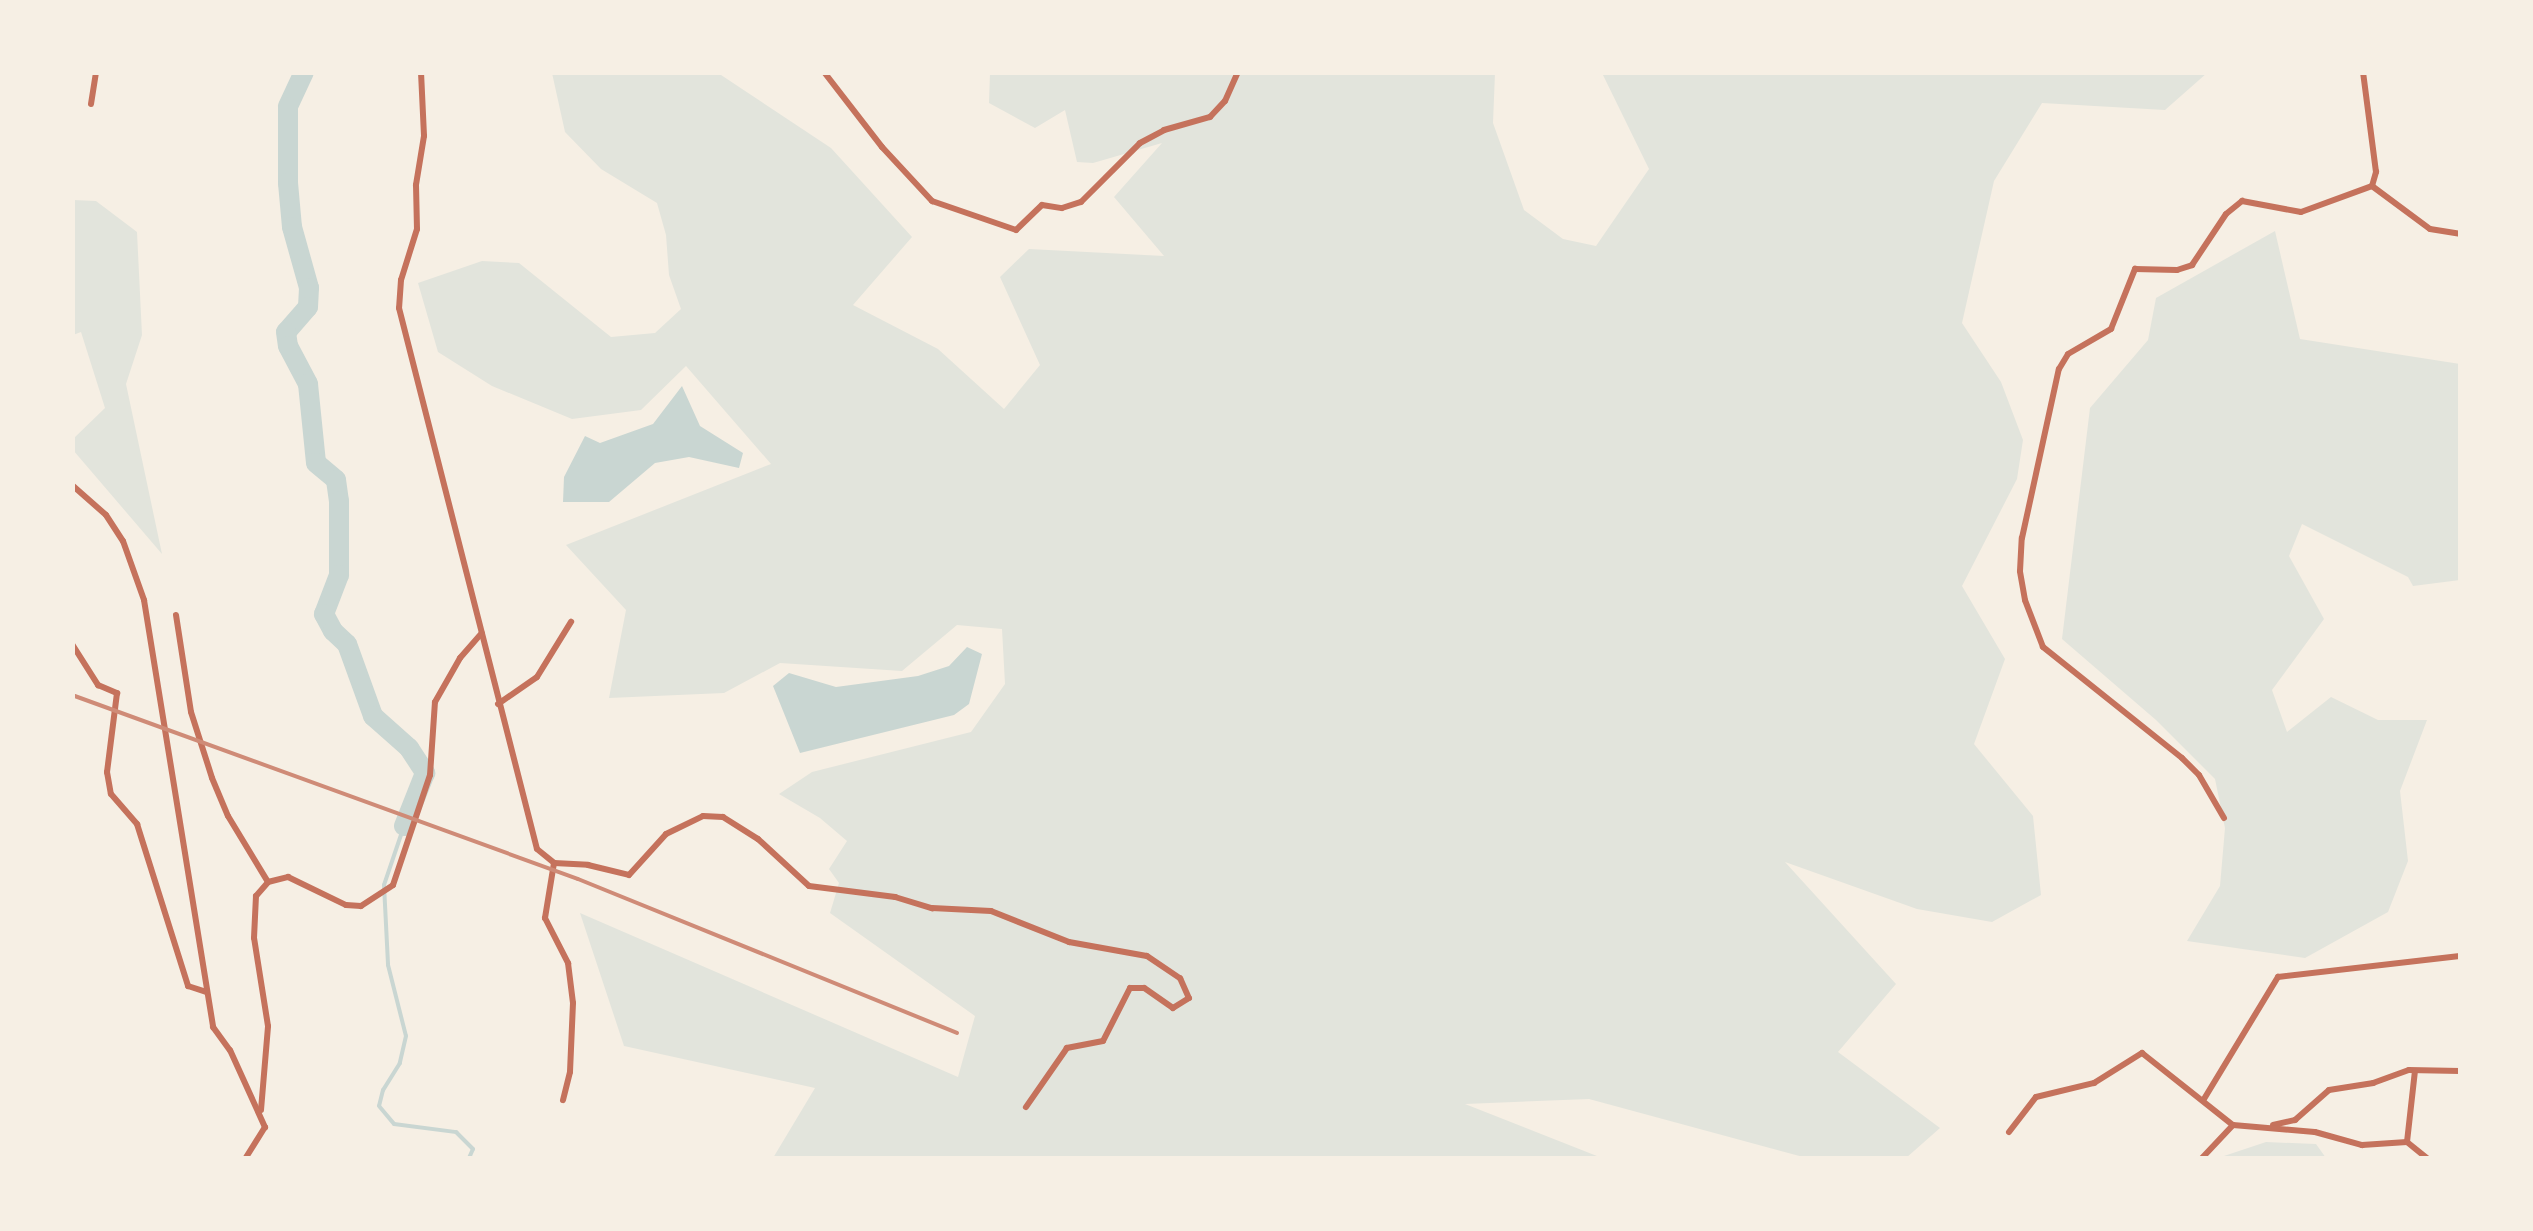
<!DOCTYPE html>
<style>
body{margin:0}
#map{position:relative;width:2533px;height:1231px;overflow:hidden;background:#f6efe4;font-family:"DM Sans",sans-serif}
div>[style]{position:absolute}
.green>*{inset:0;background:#e2e4dc}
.water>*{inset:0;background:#c9d6d2}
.stream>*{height:4px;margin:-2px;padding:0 2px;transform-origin:2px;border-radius:2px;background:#c9d6d2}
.river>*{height:20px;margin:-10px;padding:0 10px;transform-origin:10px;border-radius:10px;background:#c9d6d2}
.minor>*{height:6px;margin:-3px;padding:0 3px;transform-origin:3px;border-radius:3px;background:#c5725c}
.rail>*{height:4px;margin:-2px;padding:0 2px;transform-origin:2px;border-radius:2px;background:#cf8b77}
span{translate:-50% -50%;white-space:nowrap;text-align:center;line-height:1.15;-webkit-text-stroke:9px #f6efe4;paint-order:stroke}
.frame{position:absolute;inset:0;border:75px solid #f6efe4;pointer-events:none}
</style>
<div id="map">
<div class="green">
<i style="clip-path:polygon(552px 73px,718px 73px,831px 148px,912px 237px,853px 305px,938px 349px,1004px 409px,1040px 365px,1000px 277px,1029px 249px,1164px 256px,1114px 197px,1162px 143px,1093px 163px,1077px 162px,1065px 110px,1035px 128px,989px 103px,990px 73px,1495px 73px,1493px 123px,1524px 210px,1563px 239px,1596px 246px,1649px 169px,1602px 73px,2207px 73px,2165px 110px,2042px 103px,1994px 181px,1962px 323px,2001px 382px,2023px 440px,2017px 479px,1962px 586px,2005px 659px,1974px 744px,2033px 816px,2041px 895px,1992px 922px,1917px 909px,1785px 862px,1896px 984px,1838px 1052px,1940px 1128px,1906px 1158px,1807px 1158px,1589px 1099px,1465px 1104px,1602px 1158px,773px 1158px,815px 1088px,624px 1046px,580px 913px,958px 1077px,975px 1016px,830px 913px,839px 883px,829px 869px,847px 841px,820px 818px,779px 794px,812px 772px,971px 732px,1005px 684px,1002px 629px,957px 625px,902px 671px,780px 663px,724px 693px,609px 698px,626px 610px,566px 545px,771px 464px,686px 366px,641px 410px,572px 419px,492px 386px,438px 352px,418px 283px,482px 261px,519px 263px,611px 337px,655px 333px,681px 309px,669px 275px,666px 235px,657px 203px,601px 169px,565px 132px)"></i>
<i style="clip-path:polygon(73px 200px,96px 201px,137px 232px,142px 335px,126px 384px,162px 554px,73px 450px,73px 439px,105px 408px,81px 332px,73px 335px)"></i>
<i style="clip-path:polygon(2275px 231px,2300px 339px,2460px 364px,2460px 580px,2413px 586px,2408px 577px,2302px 524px,2289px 556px,2324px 619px,2272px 690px,2287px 732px,2331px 697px,2378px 720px,2427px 720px,2400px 791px,2408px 861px,2388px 912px,2305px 958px,2187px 941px,2220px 886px,2225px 828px,2215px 779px,2156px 720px,2062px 639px,2090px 408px,2148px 340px,2156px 298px)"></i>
<i style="clip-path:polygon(2266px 1142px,2316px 1144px,2326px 1158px,2218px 1158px)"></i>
</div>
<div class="water">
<i style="clip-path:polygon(682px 386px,700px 426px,743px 453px,739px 468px,689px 457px,655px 463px,609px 502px,563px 502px,564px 477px,585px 436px,600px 443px,653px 424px)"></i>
<i style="clip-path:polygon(967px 647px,982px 654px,969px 704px,954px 715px,800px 753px,773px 686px,789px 673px,836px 687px,918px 676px,949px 666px)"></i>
</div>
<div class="stream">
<i style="left:404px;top:826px;width:62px;rotate:108.7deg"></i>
<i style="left:384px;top:885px;width:80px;rotate:87.1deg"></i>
<i style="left:388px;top:965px;width:73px;rotate:75.8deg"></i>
<i style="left:406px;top:1036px;width:28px;rotate:103deg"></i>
<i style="left:400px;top:1063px;width:32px;rotate:122deg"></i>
<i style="left:383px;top:1090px;width:16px;rotate:104deg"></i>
<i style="left:379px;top:1106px;width:23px;rotate:50deg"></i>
<i style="left:394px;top:1124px;width:63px;rotate:7.4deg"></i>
<i style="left:456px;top:1132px;width:24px;rotate:45deg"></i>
<i style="left:473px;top:1149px;width:10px;rotate:114deg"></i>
</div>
<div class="river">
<i style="left:304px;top:72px;width:38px;rotate:115deg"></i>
<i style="left:288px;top:107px;width:76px;rotate:90deg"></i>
<i style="left:288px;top:183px;width:44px;rotate:84.8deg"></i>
<i style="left:292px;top:227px;width:63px;rotate:74.4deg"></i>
<i style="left:309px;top:288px;width:19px;rotate:93deg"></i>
<i style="left:308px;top:307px;width:33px;rotate:131deg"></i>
<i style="left:286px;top:332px;width:14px;rotate:82deg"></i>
<i style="left:288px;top:346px;width:43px;rotate:62.2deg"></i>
<i style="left:308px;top:384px;width:79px;rotate:84.2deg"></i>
<i style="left:316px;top:463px;width:26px;rotate:40deg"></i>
<i style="left:336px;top:480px;width:21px;rotate:82deg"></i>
<i style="left:339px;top:501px;width:74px;rotate:90deg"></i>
<i style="left:339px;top:575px;width:42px;rotate:111deg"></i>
<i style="left:324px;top:614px;width:19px;rotate:62deg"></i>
<i style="left:333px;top:631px;width:19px;rotate:43deg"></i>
<i style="left:347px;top:644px;width:77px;rotate:70.1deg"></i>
<i style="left:373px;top:716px;width:48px;rotate:41.6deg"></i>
<i style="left:409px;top:748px;width:30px;rotate:57deg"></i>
<i style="left:425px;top:773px;width:57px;rotate:111.6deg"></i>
</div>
<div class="minor">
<i style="left:421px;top:72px;width:64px;rotate:87.3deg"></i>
<i style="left:424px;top:136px;width:50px;rotate:99.3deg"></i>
<i style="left:416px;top:185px;width:44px;rotate:88.7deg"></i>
<i style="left:417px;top:229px;width:53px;rotate:107.4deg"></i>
<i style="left:401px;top:280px;width:28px;rotate:94deg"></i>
<i style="left:399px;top:308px;width:558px;rotate:75.69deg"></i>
<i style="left:537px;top:849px;width:22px;rotate:39deg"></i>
<i style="left:554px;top:863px;width:34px;rotate:3deg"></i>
<i style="left:588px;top:865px;width:42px;rotate:13.7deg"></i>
<i style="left:629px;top:875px;width:55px;rotate:-47.9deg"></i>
<i style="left:666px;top:834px;width:41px;rotate:-25.9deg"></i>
<i style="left:703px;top:816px;width:20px;rotate:3deg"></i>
<i style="left:723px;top:817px;width:41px;rotate:32.2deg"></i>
<i style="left:758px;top:839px;width:69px;rotate:42.7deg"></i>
<i style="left:809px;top:886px;width:87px;rotate:7.3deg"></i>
<i style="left:895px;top:897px;width:39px;rotate:17deg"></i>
<i style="left:932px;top:908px;width:59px;rotate:2.9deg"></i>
<i style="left:991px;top:911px;width:84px;rotate:21.7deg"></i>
<i style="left:1069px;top:942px;width:79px;rotate:10.2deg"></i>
<i style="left:1147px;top:956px;width:40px;rotate:34deg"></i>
<i style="left:1180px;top:978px;width:22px;rotate:66deg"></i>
<i style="left:1189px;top:998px;width:19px;rotate:148deg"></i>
<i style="left:1173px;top:1008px;width:35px;rotate:-145deg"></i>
<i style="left:1144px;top:988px;width:14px;rotate:180deg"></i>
<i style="left:1130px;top:988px;width:59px;rotate:117deg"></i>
<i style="left:1103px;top:1041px;width:37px;rotate:169deg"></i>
<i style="left:1067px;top:1048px;width:72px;rotate:124.8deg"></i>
<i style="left:824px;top:72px;width:95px;rotate:52.3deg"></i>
<i style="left:882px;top:147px;width:74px;rotate:47.2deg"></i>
<i style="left:932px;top:201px;width:89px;rotate:19deg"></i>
<i style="left:1016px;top:230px;width:36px;rotate:-44deg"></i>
<i style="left:1042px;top:205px;width:20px;rotate:9deg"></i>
<i style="left:1062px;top:208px;width:20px;rotate:-18deg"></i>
<i style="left:1081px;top:202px;width:83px;rotate:-45deg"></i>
<i style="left:1140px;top:143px;width:27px;rotate:-28deg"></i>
<i style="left:1164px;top:130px;width:48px;rotate:-15.8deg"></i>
<i style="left:1210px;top:117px;width:22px;rotate:-47deg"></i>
<i style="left:1225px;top:101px;width:32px;rotate:-66deg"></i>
<i style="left:91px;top:104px;width:32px;rotate:-81deg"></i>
<i style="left:2372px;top:186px;width:72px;rotate:36.6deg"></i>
<i style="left:2430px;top:229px;width:30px;rotate:9deg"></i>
<i style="left:72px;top:485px;width:45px;rotate:41.4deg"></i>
<i style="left:106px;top:515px;width:31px;rotate:57deg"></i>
<i style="left:123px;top:541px;width:63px;rotate:70.4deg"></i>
<i style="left:144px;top:600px;width:433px;rotate:80.8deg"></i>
<i style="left:213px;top:1027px;width:29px;rotate:54deg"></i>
<i style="left:230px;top:1050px;width:85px;rotate:65.6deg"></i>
<i style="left:265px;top:1127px;width:36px;rotate:122deg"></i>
<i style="left:176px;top:615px;width:98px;rotate:81.2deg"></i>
<i style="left:191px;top:712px;width:69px;rotate:72.3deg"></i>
<i style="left:212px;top:778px;width:41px;rotate:67.2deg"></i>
<i style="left:228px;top:816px;width:77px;rotate:58.8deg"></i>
<i style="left:72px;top:644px;width:49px;rotate:57.6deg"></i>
<i style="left:98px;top:685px;width:21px;rotate:23deg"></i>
<i style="left:117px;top:693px;width:80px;rotate:97.2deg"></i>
<i style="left:107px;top:772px;width:22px;rotate:80deg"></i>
<i style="left:111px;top:794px;width:40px;rotate:49deg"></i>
<i style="left:137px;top:824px;width:170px;rotate:72.5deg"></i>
<i style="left:188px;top:986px;width:19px;rotate:18deg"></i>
<i style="left:498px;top:704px;width:47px;rotate:-34.7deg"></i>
<i style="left:537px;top:677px;width:65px;rotate:-58.3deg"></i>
<i style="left:2224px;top:818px;width:50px;rotate:-120.2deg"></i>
<i style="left:2199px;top:775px;width:24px;rotate:-135deg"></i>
<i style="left:2182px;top:758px;width:178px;rotate:-141.4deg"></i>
<i style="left:2043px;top:647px;width:50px;rotate:-111deg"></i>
<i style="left:2025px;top:600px;width:29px;rotate:-100deg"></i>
<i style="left:2020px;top:571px;width:33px;rotate:-87deg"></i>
<i style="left:2022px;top:538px;width:173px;rotate:-77.7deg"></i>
<i style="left:2059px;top:369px;width:17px;rotate:-59deg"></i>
<i style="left:2068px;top:354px;width:50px;rotate:-30.2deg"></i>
<i style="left:2111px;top:329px;width:65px;rotate:-68.2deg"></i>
<i style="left:2135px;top:269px;width:42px;rotate:1.4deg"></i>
<i style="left:2177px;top:270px;width:16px;rotate:-18deg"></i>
<i style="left:2192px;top:265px;width:61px;rotate:-56.3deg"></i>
<i style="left:2226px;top:214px;width:21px;rotate:-39deg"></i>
<i style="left:2242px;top:201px;width:60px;rotate:10.6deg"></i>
<i style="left:2301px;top:212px;width:76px;rotate:-20.1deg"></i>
<i style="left:2372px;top:186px;width:15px;rotate:-74deg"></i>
<i style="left:2376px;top:172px;width:101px;rotate:-97.4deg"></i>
<i style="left:554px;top:863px;width:56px;rotate:99.3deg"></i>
<i style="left:545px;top:918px;width:51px;rotate:62.9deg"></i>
<i style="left:568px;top:963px;width:40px;rotate:82.9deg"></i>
<i style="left:573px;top:1003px;width:69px;rotate:92.5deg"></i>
<i style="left:570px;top:1072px;width:29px;rotate:104deg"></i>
<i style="left:2204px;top:1099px;width:143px;rotate:-58.8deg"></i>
<i style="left:2278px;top:977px;width:183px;rotate:-6.6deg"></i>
<i style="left:261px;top:1110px;width:84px;rotate:-85.2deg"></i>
<i style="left:268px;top:1026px;width:89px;rotate:-99deg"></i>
<i style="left:254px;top:938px;width:42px;rotate:-87.3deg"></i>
<i style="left:256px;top:896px;width:18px;rotate:-49deg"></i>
<i style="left:268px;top:882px;width:21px;rotate:-14deg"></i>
<i style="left:288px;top:877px;width:64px;rotate:25.8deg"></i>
<i style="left:346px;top:905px;width:15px;rotate:4deg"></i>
<i style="left:361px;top:906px;width:38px;rotate:-33deg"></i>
<i style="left:393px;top:885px;width:116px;rotate:-71.4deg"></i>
<i style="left:430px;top:775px;width:73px;rotate:-86.1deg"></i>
<i style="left:435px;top:702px;width:51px;rotate:-60.4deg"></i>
<i style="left:460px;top:658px;width:33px;rotate:-49deg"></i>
<i style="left:2273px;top:1125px;width:23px;rotate:-13deg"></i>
<i style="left:2295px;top:1120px;width:45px;rotate:-41.4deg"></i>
<i style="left:2329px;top:1090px;width:45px;rotate:-9deg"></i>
<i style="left:2373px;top:1083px;width:38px;rotate:-20deg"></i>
<i style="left:2409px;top:1070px;width:51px;rotate:1.1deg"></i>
<i style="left:2009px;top:1132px;width:44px;rotate:-52.4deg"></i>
<i style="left:2036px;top:1097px;width:60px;rotate:-13.6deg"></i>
<i style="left:2094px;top:1083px;width:57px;rotate:-32deg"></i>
<i style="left:2142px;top:1053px;width:116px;rotate:38.4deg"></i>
<i style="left:2233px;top:1125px;width:82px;rotate:4.9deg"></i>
<i style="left:2315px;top:1132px;width:49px;rotate:15.5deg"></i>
<i style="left:2362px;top:1145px;width:45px;rotate:-3.8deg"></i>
<i style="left:2407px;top:1142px;width:26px;rotate:39deg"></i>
<i style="left:2407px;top:1142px;width:71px;rotate:-83.6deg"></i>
<i style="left:2202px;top:1158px;width:45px;rotate:-46.8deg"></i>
</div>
<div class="rail">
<i style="left:72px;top:695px;width:538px;rotate:19.98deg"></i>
<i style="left:578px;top:879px;width:409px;rotate:22.1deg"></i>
</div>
<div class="frame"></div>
</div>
